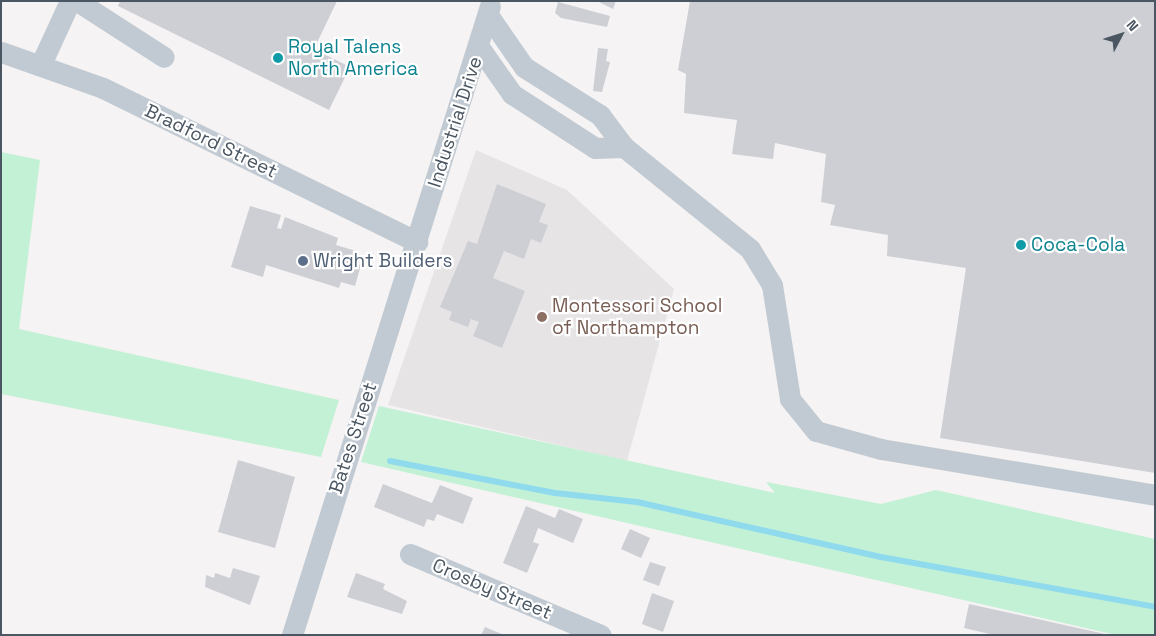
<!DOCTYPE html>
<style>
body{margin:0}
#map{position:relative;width:1156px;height:636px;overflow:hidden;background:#f5f3f3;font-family:"Space Grotesk",sans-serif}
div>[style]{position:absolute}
.education>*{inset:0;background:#e6e4e5}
.green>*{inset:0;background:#c3f1d5}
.stream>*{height:6px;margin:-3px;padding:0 3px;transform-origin:3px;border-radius:3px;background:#90daee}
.building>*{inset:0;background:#cdcfd5}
.minor>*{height:21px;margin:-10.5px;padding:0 10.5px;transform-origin:10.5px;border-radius:10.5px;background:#c1cad2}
.dots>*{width:14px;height:14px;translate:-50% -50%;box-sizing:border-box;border:2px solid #fff;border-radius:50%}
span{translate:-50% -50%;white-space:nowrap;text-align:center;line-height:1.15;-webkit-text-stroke:4.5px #fff;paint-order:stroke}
.culture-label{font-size:19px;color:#0d838f}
.left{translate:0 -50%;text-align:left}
.street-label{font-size:19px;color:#4a5661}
.service-label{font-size:19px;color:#4e5e75}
.education-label{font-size:19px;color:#785e54}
.frame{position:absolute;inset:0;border:2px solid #4a5661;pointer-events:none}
.north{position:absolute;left:1096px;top:10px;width:50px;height:50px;-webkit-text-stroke:4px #fff;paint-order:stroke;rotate:50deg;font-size:14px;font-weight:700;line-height:20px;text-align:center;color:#4a5661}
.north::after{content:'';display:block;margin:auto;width:18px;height:22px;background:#4a5661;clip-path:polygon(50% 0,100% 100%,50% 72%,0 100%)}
</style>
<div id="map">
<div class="education">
<i style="clip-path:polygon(476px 150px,567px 190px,674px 289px,627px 461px,388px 405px)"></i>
</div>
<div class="green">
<i style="clip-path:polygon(1px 152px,40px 160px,19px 329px,339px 400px,321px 457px,1px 394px)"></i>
<i style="clip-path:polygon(379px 406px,775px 493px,766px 482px,881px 504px,936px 490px,1155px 539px,1155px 635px,1116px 635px,361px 462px)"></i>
</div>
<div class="stream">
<i style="left:390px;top:461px;width:168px;rotate:11deg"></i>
<i style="left:555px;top:493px;width:82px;rotate:6.3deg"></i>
<i style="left:637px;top:502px;width:250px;rotate:12.7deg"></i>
<i style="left:881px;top:557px;width:279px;rotate:10.3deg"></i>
</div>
<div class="building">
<i style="clip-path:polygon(120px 1px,337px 1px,314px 49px,350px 67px,329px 110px,118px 6px)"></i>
<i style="clip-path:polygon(597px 1px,616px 1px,613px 9px)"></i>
<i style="clip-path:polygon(690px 1px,1155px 1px,1155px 473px,940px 438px,966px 268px,887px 256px,888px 235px,830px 225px,835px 205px,821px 202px,826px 154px,775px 143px,773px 159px,732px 154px,737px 120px,684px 113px,686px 74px,678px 70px)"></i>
<i style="clip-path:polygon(558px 2px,610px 16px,607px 27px,561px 18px,555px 13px)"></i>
<i style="clip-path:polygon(598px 48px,608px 49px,606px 61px,610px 62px,602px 92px,593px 91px)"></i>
<i style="clip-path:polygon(497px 184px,546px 204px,539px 222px,548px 225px,541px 243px,531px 239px,524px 259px,504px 251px,493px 278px,525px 291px,502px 348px,473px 336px,479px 322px,471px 319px,468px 327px,449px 320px,452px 312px,440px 307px,468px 241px,477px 244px)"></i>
<i style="clip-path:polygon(250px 206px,281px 215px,277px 228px,281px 229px,285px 217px,338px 238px,336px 245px,356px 251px,352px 262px,361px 265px,355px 286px,341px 282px,339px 288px,266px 265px,263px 277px,231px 267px)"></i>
<i style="clip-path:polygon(238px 460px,295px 477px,275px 548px,218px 532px)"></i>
<i style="clip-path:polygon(383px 484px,432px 503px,440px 485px,473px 498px,463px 524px,437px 514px,434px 521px,427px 519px,424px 527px,374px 507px)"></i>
<i style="clip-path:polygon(526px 506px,555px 518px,559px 509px,583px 519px,573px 543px,538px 528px,533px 542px,539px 544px,527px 573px,503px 563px)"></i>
<i style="clip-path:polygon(630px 529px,650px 538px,641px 558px,621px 549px)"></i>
<i style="clip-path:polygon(650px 562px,666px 567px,659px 586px,643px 580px)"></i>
<i style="clip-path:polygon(233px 568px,260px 576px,250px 605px,205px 587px,206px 575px,214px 578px,215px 573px,230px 578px)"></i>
<i style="clip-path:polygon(356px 573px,385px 584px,383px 589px,407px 601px,402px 614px,347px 597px)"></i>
<i style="clip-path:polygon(652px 593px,674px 601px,663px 632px,642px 624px)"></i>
<i style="clip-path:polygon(969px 604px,1105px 634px,1105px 635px,994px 635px,964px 628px)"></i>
<i style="clip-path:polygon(485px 627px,504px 635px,481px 635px)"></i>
</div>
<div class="minor">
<i style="left:77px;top:1px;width:103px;rotate:32.8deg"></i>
<i style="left:488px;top:15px;width:63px;rotate:55.3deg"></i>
<i style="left:524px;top:67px;width:90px;rotate:32.3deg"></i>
<i style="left:600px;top:115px;width:40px;rotate:53deg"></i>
<i style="left:624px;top:147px;width:162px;rotate:39deg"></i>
<i style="left:750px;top:249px;width:42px;rotate:58.6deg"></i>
<i style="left:772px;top:285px;width:115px;rotate:81deg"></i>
<i style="left:790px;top:399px;width:41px;rotate:50.9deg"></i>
<i style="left:816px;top:431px;width:67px;rotate:15.5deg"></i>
<i style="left:881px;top:449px;width:278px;rotate:9.5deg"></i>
<i style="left:479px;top:47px;width:57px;rotate:54.9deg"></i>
<i style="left:512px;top:94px;width:99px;rotate:33deg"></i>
<i style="left:595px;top:148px;width:29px;rotate:-2deg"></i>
<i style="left:1px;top:52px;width:108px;rotate:19.4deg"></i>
<i style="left:103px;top:88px;width:350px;rotate:26.1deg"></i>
<i style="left:41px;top:64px;width:69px;rotate:-65.3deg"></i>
<i style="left:410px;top:554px;width:207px;rotate:23deg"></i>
<i style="left:292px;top:635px;width:659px;rotate:-72.53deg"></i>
</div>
<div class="dots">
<i style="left:278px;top:58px;background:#0f9aa8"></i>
<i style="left:1021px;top:245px;background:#0f9aa8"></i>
<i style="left:303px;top:261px;background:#5c6f8a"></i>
<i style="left:542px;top:317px;background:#8d6e63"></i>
</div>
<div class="culture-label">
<span class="left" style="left:288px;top:58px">Royal Talens<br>North America</span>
<span class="left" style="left:1031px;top:245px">Coca-Cola</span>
</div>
<div class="street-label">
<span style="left:455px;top:122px;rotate:-72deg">Industrial Drive</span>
<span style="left:211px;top:141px;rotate:26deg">Bradford Street</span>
<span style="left:353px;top:438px;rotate:-72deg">Bates Street</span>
<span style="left:492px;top:589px;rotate:23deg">Crosby Street</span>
</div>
<div class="service-label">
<span class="left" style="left:313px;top:261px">Wright Builders</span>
</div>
<div class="education-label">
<span class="left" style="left:552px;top:317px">Montessori School<br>of Northampton</span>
</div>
<div class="frame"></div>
<div class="north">N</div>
</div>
